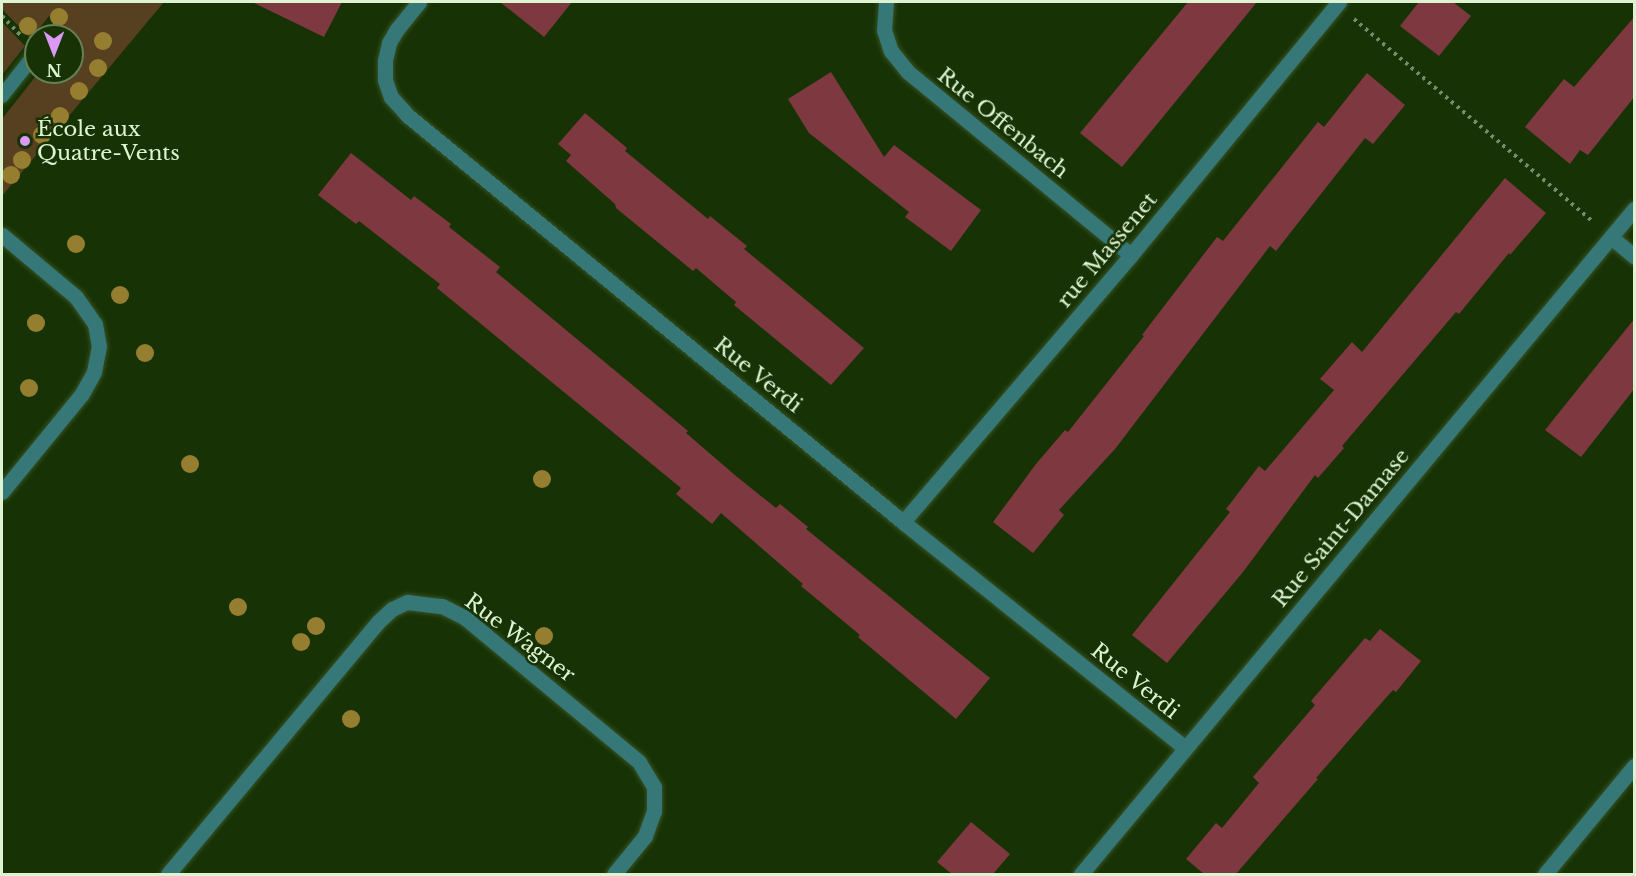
<!DOCTYPE html>
<meta charset="utf-8">
<style>
body{margin:0}
#map{position:relative;width:1636px;height:876px;overflow:hidden;background:#173305;font-family:"Libre Baskerville",serif}
div>[style]{position:absolute}
.green>*{inset:0;background:#56401f}
.building>*{inset:0;background:#7e383f}
.path>*{height:4px;margin-top:-2px;transform-origin:0;background:repeating-linear-gradient(90deg,#758e67 0 3px,transparent 0 7.5px)}
.roads{filter:drop-shadow(0 0 2px #375226) drop-shadow(0 0 2px #375226)}
.service>*{height:14px;margin:-7px;padding:0 7px;transform-origin:7px;border-radius:7px;background:#367777}
.minor>*{height:15px;margin:-7.5px;padding:0 7.5px;transform-origin:7.5px;border-radius:7.5px;background:#367777}
.tertiary>*{height:15px;margin:-7.5px;padding:0 7.5px;transform-origin:7.5px;border-radius:7.5px;background:#367777}
.trees>*{width:18px;height:18px;margin:-9px;border-radius:50%;background:#967e31}
.dots>*{width:16px;height:16px;translate:-50% -50%;box-sizing:border-box;border:3px solid #173305;border-radius:50%}
span{translate:-50% -50%;white-space:nowrap;text-align:center;line-height:1.15;-webkit-text-stroke:5px #173305;paint-order:stroke}
.street-label{font-size:21px;color:#ddf3d2}
.poi-label{font-size:21px;color:#ddf3d2}
.left{translate:0 -50%;text-align:left}
.frame{position:absolute;inset:0;border:3px solid #ddf3d2;pointer-events:none}
.north{position:absolute;left:24px;top:24px;width:60px;height:60px;box-sizing:border-box;background:#173305;border:2px solid #668057;border-radius:50%;rotate:180deg;font-size:16px;font-weight:700;line-height:24px;text-align:center;color:#ddf3d2}
.north::after{content:'';display:block;margin:auto;width:21px;height:27px;background:#db99f5;clip-path:polygon(50% 0,100% 100%,50% 72%,0 100%)}
</style>
<div id="map">
<div class="green">
<i style="clip-path:polygon(2px 2px,164px 2px,2px 196px,2px 119px,39px 72px,72px 72px,70px 33px,49px 16px,31px 39px,2px 9px)"></i>
<i style="clip-path:polygon(2px 22px,25px 46px,2px 75px)"></i>
</div>
<div class="building">
<i style="clip-path:polygon(252px 2px,342px 2px,324px 37px)"></i>
<i style="clip-path:polygon(500px 2px,572px 2px,544px 37px)"></i>
<i style="clip-path:polygon(1188px 2px,1257px 2px,1122px 167px,1080px 133px)"></i>
<i style="clip-path:polygon(1419px 2px,1453px 2px,1471px 16px,1439px 56px,1400px 26px)"></i>
<i style="clip-path:polygon(1635px 16px,1635px 96px,1588px 155px,1580px 150px,1570px 164px,1525px 127px,1564px 79px,1574px 87px)"></i>
<i style="clip-path:polygon(831px 72px,884px 157px,894px 145px,981px 210px,951px 251px,905px 217px,909px 212px,809px 133px,788px 99px)"></i>
<i style="clip-path:polygon(1367px 73px,1405px 105px,1373px 144px,1365px 138px,1276px 251px,1270px 246px,1115px 449px,1059px 510px,1064px 515px,1033px 553px,993px 522px,1036px 464px,1065px 430px,1068px 432px,1144px 336px,1142px 335px,1217px 237px,1223px 241px,1318px 122px,1324px 127px)"></i>
<i style="clip-path:polygon(585px 113px,627px 148px,625px 151px,708px 219px,710px 216px,747px 246px,744px 249px,864px 348px,831px 385px,734px 305px,736px 302px,696px 268px,693px 271px,616px 208px,615px 204px,566px 161px,571px 155px,558px 144px)"></i>
<i style="clip-path:polygon(351px 153px,411px 200px,414px 196px,451px 224px,449px 227px,500px 267px,496px 272px,688px 431px,686px 433px,736px 476px,776px 508px,780px 504px,808px 527px,806px 529px,990px 678px,956px 719px,858px 637px,860px 635px,801px 586px,803px 584px,721px 513px,712px 524px,676px 494px,681px 488px,437px 288px,440px 284px,359px 221px,356px 224px,318px 195px)"></i>
<i style="clip-path:polygon(1505px 178px,1546px 213px,1510px 255px,1509px 253px,1459px 314px,1456px 312px,1342px 446px,1344px 448px,1318px 478px,1315px 475px,1243px 572px,1167px 663px,1132px 635px,1230px 512px,1226px 509px,1259px 466px,1265px 471px,1334px 390px,1320px 379px,1352px 342px,1362px 352px)"></i>
<i style="clip-path:polygon(1635px 318px,1635px 388px,1581px 457px,1545px 430px)"></i>
<i style="clip-path:polygon(1380px 629px,1421px 661px,1396px 692px,1393px 690px,1384px 700px,1316px 778px,1318px 779px,1236px 874px,1204px 874px,1186px 859px,1216px 823px,1222px 828px,1259px 783px,1253px 777px,1315px 705px,1311px 701px,1365px 638px,1370px 641px)"></i>
<i style="clip-path:polygon(971px 822px,1010px 854px,993px 874px,952px 874px,937px 862px)"></i>
</div>
<div class="path">
<i style="left:2px;top:16px;width:29px;rotate:46deg"></i>
<i style="left:1354px;top:19px;width:311px;rotate:40.3deg"></i>
</div>
<div class="roads">
<div class="service">
<i style="left:2px;top:96px;width:55px;rotate:-51.7deg"></i>
</div>
<div class="minor">
<i style="left:419px;top:2px;width:35px;rotate:129deg"></i>
<i style="left:397px;top:29px;width:16px;rotate:120deg"></i>
<i style="left:389px;top:43px;width:18px;rotate:103deg"></i>
<i style="left:385px;top:61px;width:19px;rotate:90deg"></i>
<i style="left:385px;top:80px;width:18px;rotate:71deg"></i>
<i style="left:391px;top:97px;width:24px;rotate:48deg"></i>
<i style="left:407px;top:115px;width:642px;rotate:39.37deg"></i>
<i style="left:903px;top:522px;width:361px;rotate:38.7deg"></i>
<i style="left:886px;top:2px;width:28px;rotate:94deg"></i>
<i style="left:884px;top:30px;width:22px;rotate:72deg"></i>
<i style="left:891px;top:51px;width:27px;rotate:51deg"></i>
<i style="left:908px;top:72px;width:288px;rotate:39.4deg"></i>
<i style="left:2px;top:235px;width:97px;rotate:40deg"></i>
<i style="left:76px;top:297px;width:33px;rotate:55deg"></i>
<i style="left:95px;top:324px;width:22px;rotate:80deg"></i>
<i style="left:99px;top:346px;width:26px;rotate:101deg"></i>
<i style="left:94px;top:372px;width:26px;rotate:119deg"></i>
<i style="left:81px;top:395px;width:125px;rotate:129.2deg"></i>
<i style="left:1611px;top:237px;width:30px;rotate:40deg"></i>
<i style="left:903px;top:522px;width:351px;rotate:-49.5deg"></i>
<i style="left:1131px;top:255px;width:328px;rotate:-50.6deg"></i>
<i style="left:168px;top:874px;width:328px;rotate:-50.2deg"></i>
<i style="left:378px;top:622px;width:19px;rotate:-43deg"></i>
<i style="left:392px;top:609px;width:17px;rotate:-25deg"></i>
<i style="left:407px;top:602px;width:35px;rotate:7deg"></i>
<i style="left:442px;top:606px;width:25px;rotate:27deg"></i>
<i style="left:464px;top:617px;width:227px;rotate:39.6deg"></i>
<i style="left:639px;top:762px;width:29px;rotate:59deg"></i>
<i style="left:654px;top:787px;width:24px;rotate:90deg"></i>
<i style="left:654px;top:811px;width:27px;rotate:110deg"></i>
<i style="left:645px;top:836px;width:49px;rotate:129.2deg"></i>
<i style="left:1545px;top:874px;width:140px;rotate:-50.5deg"></i>
</div>
<div class="tertiary">
<i style="left:1081px;top:874px;width:865px;rotate:-50.25deg"></i>
</div>
</div>
<div class="trees">
<i style="left:59px;top:17px"></i>
<i style="left:28px;top:26px"></i>
<i style="left:103px;top:41px"></i>
<i style="left:98px;top:68px"></i>
<i style="left:79px;top:91px"></i>
<i style="left:60px;top:116px"></i>
<i style="left:42px;top:135px"></i>
<i style="left:22px;top:160px"></i>
<i style="left:11px;top:175px"></i>
<i style="left:76px;top:244px"></i>
<i style="left:120px;top:295px"></i>
<i style="left:36px;top:323px"></i>
<i style="left:145px;top:353px"></i>
<i style="left:29px;top:388px"></i>
<i style="left:190px;top:464px"></i>
<i style="left:542px;top:479px"></i>
<i style="left:238px;top:607px"></i>
<i style="left:316px;top:626px"></i>
<i style="left:544px;top:636px"></i>
<i style="left:301px;top:642px"></i>
<i style="left:351px;top:719px"></i>
</div>
<div class="dots">
<i style="left:25px;top:141px;background:#db99f5"></i>
</div>
<div class="street-label">
<span style="left:1003px;top:123px;rotate:39deg">Rue Offenbach</span>
<span style="left:1107px;top:250px;rotate:-50deg">rue Massenet</span>
<span style="left:758px;top:375px;rotate:39deg">Rue Verdi</span>
<span style="left:1341px;top:528px;rotate:-50deg">Rue Saint-Damase</span>
<span style="left:520px;top:638px;rotate:37deg">Rue Wagner</span>
<span style="left:1135px;top:681px;rotate:39deg">Rue Verdi</span>
</div>
<div class="poi-label">
<span class="left" style="left:37px;top:141px">École aux<br>Quatre-Vents</span>
</div>
<div class="frame"></div>
<div class="north">N</div>
</div>
